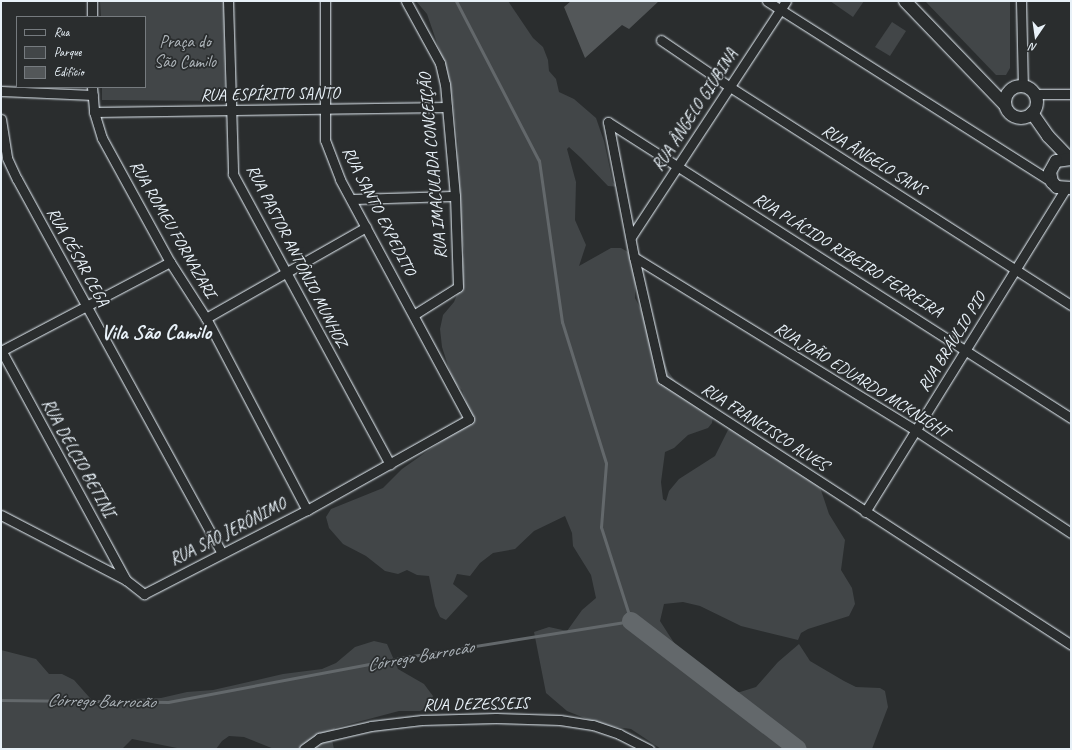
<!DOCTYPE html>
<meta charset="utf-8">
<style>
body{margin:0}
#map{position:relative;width:1072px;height:750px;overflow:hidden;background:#2a2d2e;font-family:Caveat,sans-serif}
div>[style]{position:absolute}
.green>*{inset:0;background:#424648}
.stream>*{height:3px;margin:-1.5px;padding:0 1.5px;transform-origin:1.5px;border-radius:1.5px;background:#63686b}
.river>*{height:18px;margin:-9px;padding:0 9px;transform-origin:9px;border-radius:9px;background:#63686b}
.building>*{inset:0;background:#535759}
.roads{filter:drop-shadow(0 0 1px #e8f1f8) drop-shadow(0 0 1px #e8f1f8)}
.minor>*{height:9px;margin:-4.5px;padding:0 4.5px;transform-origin:4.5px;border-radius:4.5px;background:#2a2d2e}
.secondary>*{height:12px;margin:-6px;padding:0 6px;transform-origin:6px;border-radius:6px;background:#2a2d2e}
.secondary>.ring{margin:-6px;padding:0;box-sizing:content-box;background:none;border:12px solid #2a2d2e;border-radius:50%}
span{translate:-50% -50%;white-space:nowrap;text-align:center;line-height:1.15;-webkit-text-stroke:3.5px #2a2d2e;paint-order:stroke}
.park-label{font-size:17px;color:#aeb5ba}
.street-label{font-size:17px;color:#e8f1f8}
.water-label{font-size:18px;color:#acb3b9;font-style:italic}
.district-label{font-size:21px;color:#e8f1f8;font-weight:700}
.frame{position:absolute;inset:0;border:2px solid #e8f1f8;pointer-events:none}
.legend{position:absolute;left:16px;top:16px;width:130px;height:72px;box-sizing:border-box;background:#2a2d2e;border:1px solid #767b7f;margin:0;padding:5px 7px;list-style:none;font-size:12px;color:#e8f1f8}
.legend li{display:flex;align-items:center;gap:8px;height:20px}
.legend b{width:20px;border:1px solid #767b7f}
.north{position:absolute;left:1016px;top:16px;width:40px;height:40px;-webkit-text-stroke:3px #2a2d2e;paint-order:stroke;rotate:193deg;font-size:11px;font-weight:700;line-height:16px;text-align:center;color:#e8f1f8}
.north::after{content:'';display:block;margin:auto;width:14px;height:18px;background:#e8f1f8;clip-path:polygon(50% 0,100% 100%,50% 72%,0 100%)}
</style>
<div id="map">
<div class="green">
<i style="clip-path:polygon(100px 1px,224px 1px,225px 101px,102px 100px,102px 87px,145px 87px,145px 17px,101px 17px)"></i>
<i style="clip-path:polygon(416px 1px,508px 1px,533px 38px,543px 47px,548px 60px,549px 71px,556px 79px,559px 92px,574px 99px,596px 118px,604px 141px,613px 183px,619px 187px,608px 186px,581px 158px,569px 147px,567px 149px,576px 182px,575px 220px,586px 245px,579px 266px,611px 248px,621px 248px,628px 252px,636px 273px,635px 298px,656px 339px,668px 371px,678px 385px,713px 416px,712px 423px,708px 428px,688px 435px,674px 448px,665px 452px,661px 482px,663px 499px,666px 501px,669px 491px,679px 479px,715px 456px,728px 430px,736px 425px,803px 466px,821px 490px,829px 514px,845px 540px,841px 570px,852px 588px,855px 604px,849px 616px,808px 629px,801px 633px,798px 640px,741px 626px,700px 606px,683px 602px,664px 604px,660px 621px,669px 635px,698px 679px,710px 691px,740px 692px,756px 687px,778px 662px,799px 644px,810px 661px,844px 681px,856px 687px,880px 688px,885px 691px,888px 707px,872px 749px,661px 749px,631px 729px,602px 725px,567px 711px,546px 693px,534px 632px,549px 627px,567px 631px,582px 610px,596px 598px,591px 575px,573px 546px,572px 533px,565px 516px,534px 531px,515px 549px,493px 553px,480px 563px,470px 576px,457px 574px,453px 584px,468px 596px,446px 620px,440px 617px,435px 606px,429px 576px,417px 575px,407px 570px,398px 574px,385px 571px,366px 556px,343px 544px,329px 528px,326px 517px,331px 509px,383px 488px,402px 469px,456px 431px,467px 414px,466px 401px,462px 390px,453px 381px,442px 347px,440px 329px,443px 315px,454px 302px,458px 292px,464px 252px,456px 197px,458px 145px,452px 94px,447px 72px,427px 14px)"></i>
<i style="clip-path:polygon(830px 1px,864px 1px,853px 17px)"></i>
<i style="clip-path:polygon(925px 1px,1010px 1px,1010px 68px,1006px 75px,996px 75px)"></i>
<i style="clip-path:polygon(892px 22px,906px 31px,890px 56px,875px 47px)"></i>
<i style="clip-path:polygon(374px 641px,387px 644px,398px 669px,424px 684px,433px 696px,428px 707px,420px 711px,399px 711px,335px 728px,331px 735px,334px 749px,274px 749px,244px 737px,229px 736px,222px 741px,216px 749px,182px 749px,132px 739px,122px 749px,1px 749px,1px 650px,36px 659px,49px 674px,62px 674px,74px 680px,97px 706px,116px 700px,123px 702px,133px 699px,161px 698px,187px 692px,213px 690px,283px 674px,322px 669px,336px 663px,355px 647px)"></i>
</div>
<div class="stream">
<i style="left:1px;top:700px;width:167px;rotate:0.7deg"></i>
<i style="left:168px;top:702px;width:236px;rotate:-10.7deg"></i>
<i style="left:400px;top:658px;width:234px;rotate:-9.1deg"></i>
<i style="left:631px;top:621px;width:99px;rotate:-107.7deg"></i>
<i style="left:601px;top:527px;width:64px;rotate:-85.5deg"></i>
<i style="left:606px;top:463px;width:148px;rotate:-107.3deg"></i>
<i style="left:562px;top:322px;width:163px;rotate:-98.1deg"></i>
<i style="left:539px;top:161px;width:180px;rotate:-117.4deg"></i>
</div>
<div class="river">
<i style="left:631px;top:621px;width:210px;rotate:37.5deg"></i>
</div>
<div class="building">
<i style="clip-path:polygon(571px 1px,659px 1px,629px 29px,622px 25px,585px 58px,564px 7px)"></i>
</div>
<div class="roads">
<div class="minor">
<i style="left:92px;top:1px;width:16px;rotate:90deg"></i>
<i style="left:228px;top:1px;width:173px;rotate:88.3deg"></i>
<i style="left:233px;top:174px;width:330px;rotate:61.6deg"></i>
<i style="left:406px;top:1px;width:71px;rotate:61.3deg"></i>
<i style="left:440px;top:63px;width:22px;rotate:77deg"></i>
<i style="left:445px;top:84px;width:112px;rotate:84.9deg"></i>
<i style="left:455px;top:196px;width:91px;rotate:88.1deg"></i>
<i style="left:458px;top:287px;width:51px;rotate:147.9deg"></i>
<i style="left:767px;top:1px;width:338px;rotate:32.4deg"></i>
<i style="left:1021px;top:1px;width:85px;rotate:88.7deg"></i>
<i style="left:661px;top:40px;width:83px;rotate:34.3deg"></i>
<i style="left:730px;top:87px;width:405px;rotate:32.6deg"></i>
<i style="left:92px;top:87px;width:25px;rotate:85deg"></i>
<i style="left:94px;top:112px;width:27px;rotate:73deg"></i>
<i style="left:102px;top:138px;width:141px;rotate:61.3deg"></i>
<i style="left:170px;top:262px;width:67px;rotate:57.3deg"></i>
<i style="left:206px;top:318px;width:217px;rotate:62.3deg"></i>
<i style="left:1px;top:91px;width:92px;rotate:2.5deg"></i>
<i style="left:1035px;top:94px;width:36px"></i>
<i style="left:94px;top:112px;width:353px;rotate:-0.8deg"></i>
<i style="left:1px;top:119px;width:39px;rotate:81deg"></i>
<i style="left:7px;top:158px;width:23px;rotate:65deg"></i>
<i style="left:17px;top:179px;width:426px;rotate:61.3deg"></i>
<i style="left:608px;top:122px;width:137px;rotate:79.1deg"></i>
<i style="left:634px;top:257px;width:125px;rotate:77.1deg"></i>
<i style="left:662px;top:379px;width:488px;rotate:33deg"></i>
<i style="left:608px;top:122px;width:550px;rotate:32.59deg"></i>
<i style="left:351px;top:199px;width:104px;rotate:-1.7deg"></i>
<i style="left:631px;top:237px;width:282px;rotate:-56.7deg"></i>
<i style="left:634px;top:257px;width:330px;rotate:31.6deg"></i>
<i style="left:915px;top:430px;width:187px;rotate:33.4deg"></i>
<i style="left:206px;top:318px;width:184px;rotate:-29.6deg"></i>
<i style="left:1px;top:350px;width:262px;rotate:61.5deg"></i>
<i style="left:1px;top:351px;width:191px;rotate:-27.8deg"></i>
<i style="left:865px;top:512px;width:380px;rotate:-58.2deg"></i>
<i style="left:1px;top:515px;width:141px;rotate:27.5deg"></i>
<i style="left:126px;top:580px;width:23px;rotate:38deg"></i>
<i style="left:144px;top:594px;width:183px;rotate:-27.3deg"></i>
<i style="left:307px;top:510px;width:186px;rotate:-29.3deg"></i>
<i style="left:469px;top:419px;width:272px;rotate:-118.3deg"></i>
<i style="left:340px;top:179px;width:42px;rotate:-111deg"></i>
<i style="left:325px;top:140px;width:139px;rotate:-90deg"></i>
<i style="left:304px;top:749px;width:19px;rotate:-36deg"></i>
<i style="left:319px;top:738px;width:53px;rotate:-13deg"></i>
<i style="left:371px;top:726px;width:51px;rotate:-6.7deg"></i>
<i style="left:422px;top:720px;width:74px;rotate:-1.5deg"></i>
<i style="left:496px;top:718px;width:64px;rotate:1.8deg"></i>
<i style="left:560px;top:720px;width:33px;rotate:9deg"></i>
<i style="left:593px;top:725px;width:28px;rotate:19deg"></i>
<i style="left:619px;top:734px;width:34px;rotate:27deg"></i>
</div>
<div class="secondary">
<i style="left:905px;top:1px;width:144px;rotate:46.1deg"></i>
<i class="ring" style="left:1005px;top:86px;width:20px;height:20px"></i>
<i style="left:1032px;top:113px;width:28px;rotate:55deg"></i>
<i style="left:1048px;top:136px;width:30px;rotate:46deg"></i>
<i style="left:1071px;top:159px;width:15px;rotate:172deg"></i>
<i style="left:1056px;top:161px;width:13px;rotate:119deg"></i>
<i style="left:1050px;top:172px;width:10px;rotate:79deg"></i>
<i style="left:1052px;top:182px;width:7px;rotate:45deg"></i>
<i style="left:1057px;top:187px;width:14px;rotate:4deg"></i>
</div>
</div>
<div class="park-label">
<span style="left:185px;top:52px">Praça do<br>São Camilo</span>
</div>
<div class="street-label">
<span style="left:270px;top:94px;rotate:-1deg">RUA ESPÍRITO SANTO</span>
<span style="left:695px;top:110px;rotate:-57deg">RUA ÂNGELO GIUBINA</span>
<span style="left:874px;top:160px;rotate:32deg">RUA ÂNGELO SANS</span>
<span style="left:433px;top:166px;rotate:-95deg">RUA IMACULADA CONCEIÇÃO</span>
<span style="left:379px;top:211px;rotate:63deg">RUA SANTO EXPEDITO</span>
<span style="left:173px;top:229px;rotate:60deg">RUA ROMEU FORNAZARI</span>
<span style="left:848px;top:255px;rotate:32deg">RUA PLÁCIDO RIBEIRO FERREIRA</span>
<span style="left:297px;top:256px;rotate:63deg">RUA PASTOR ANTÔNIO MUNHOZ</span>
<span style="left:78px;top:257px;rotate:61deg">RUA CÉSAR CEGA</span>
<span style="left:952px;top:342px;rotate:-58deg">RUA BRÁULIO PIO</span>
<span style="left:862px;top:380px;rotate:32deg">RUA JOÃO EDUARDO MCKNIGHT</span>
<span style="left:765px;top:427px;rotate:33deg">RUA FRANCISCO ALVES</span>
<span style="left:78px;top:458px;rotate:61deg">RUA DELCIO BETINI</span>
<span style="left:228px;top:532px;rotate:-27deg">RUA SÃO JERÔNIMO</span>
<span style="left:476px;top:704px;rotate:-1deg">RUA DEZESSEIS</span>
</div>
<div class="water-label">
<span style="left:420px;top:656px;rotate:-10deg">Córrego Barrocão</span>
<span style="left:101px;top:701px;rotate:1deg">Córrego Barrocão</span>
</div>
<div class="district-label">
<span style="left:156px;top:332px">Vila São Camilo</span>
</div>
<div class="frame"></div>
<ul class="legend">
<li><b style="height:5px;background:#2a2d2e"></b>Rua</li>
<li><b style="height:11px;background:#424648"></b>Parque</li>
<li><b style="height:11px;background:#535759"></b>Edifício</li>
</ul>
<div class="north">N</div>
</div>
